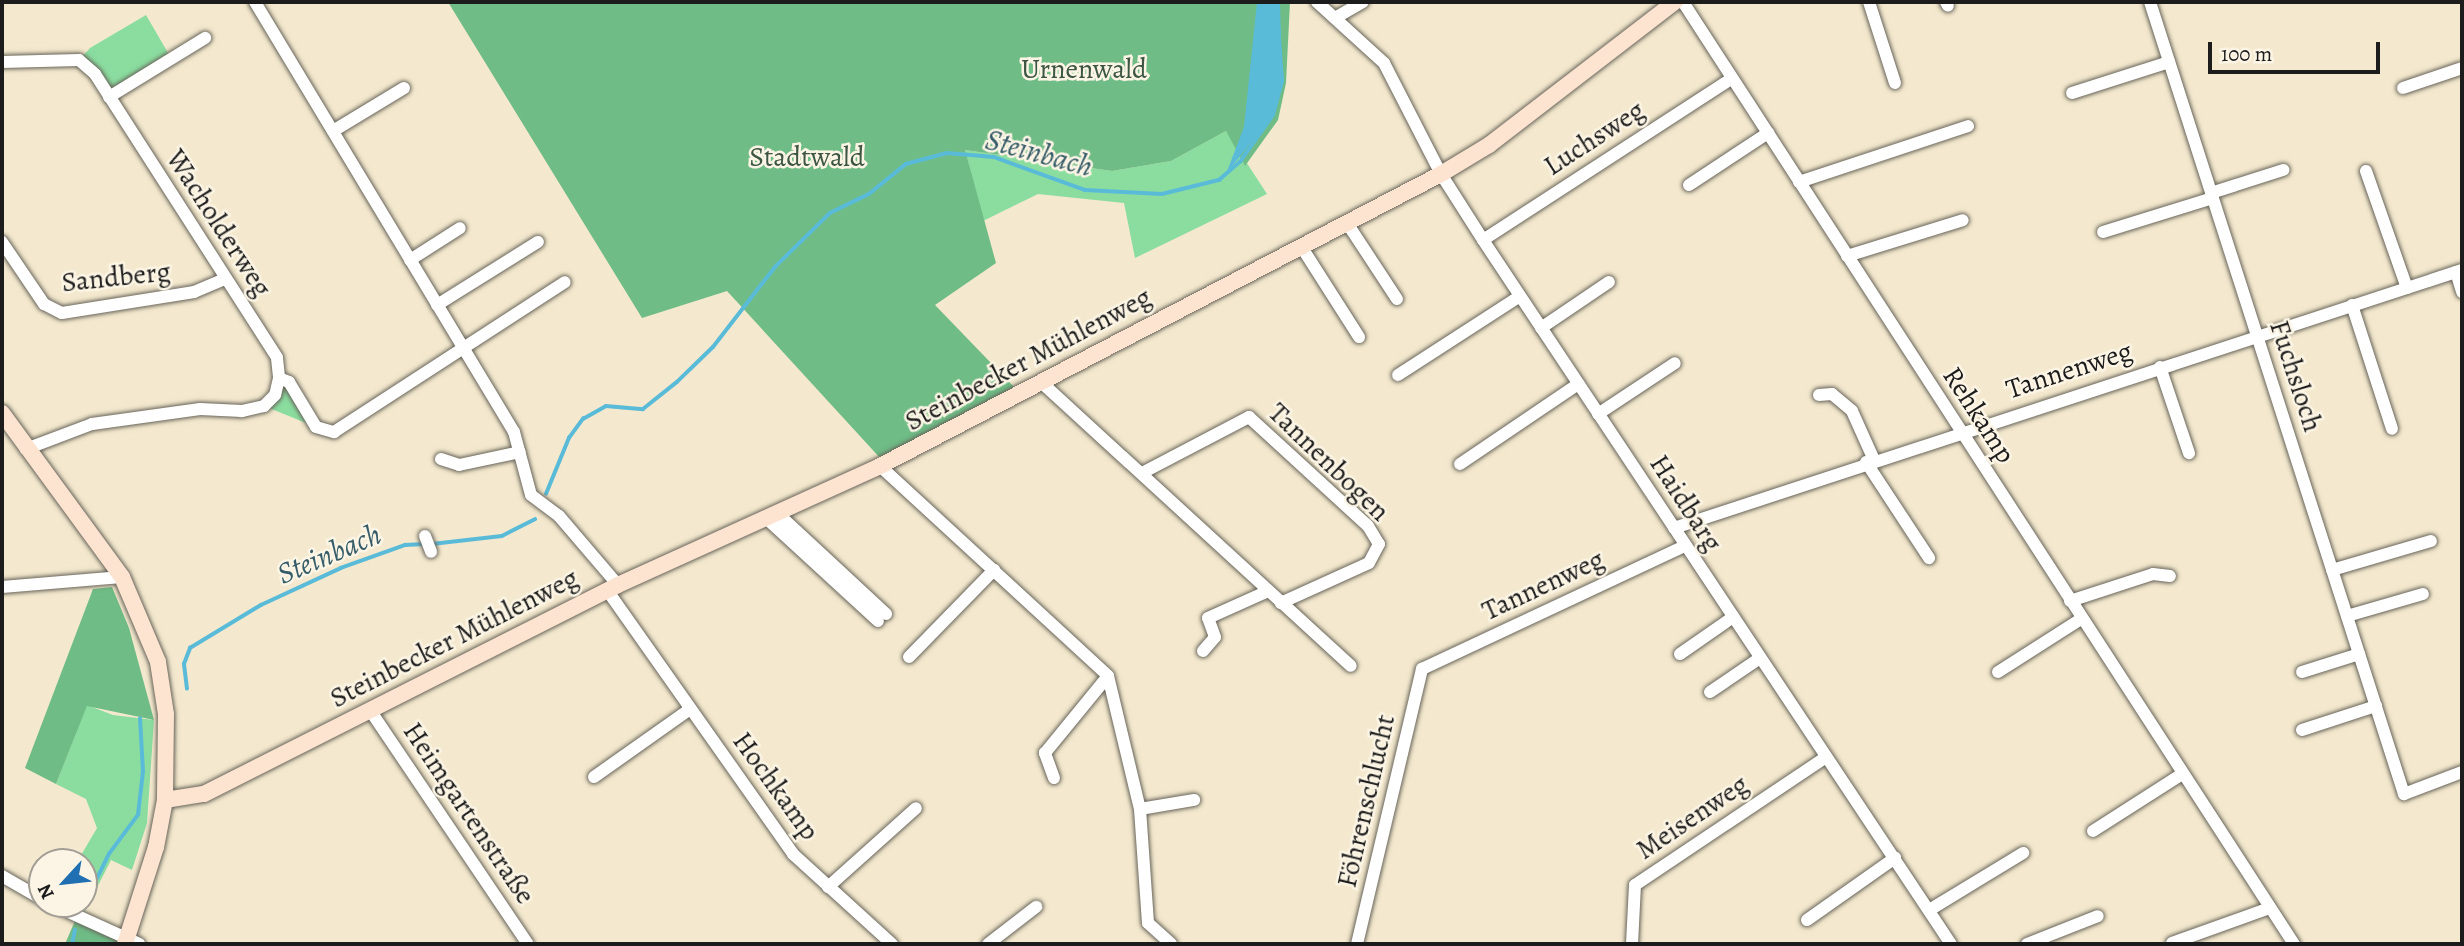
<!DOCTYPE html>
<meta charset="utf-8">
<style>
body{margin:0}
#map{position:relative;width:2464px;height:946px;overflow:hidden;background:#f4e9ce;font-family:Alegreya,serif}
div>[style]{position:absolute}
.green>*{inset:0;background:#8add9f}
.forest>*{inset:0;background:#6fbc86}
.water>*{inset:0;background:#5abbd9}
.stream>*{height:3.5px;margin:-1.75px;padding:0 1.75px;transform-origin:1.75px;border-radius:1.75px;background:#5abbd9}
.roads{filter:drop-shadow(0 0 2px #68645a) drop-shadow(0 0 2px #68645a)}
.street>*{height:12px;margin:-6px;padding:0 6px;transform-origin:6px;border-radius:6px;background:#fff}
.secondary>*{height:16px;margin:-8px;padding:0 8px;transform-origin:8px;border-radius:8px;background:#fde4d1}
span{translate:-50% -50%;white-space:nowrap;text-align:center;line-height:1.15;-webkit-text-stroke:5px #fcf5e5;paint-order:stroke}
.park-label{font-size:28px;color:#3d5643}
.street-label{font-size:28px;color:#1c1c1c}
.water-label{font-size:30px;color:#355c68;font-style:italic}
.frame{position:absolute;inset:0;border:4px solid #1c1c1c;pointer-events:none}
.north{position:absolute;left:28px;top:848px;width:70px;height:70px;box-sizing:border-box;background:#fcf5e5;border:2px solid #a29e95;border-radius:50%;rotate:243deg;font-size:19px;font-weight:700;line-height:28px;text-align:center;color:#1c1c1c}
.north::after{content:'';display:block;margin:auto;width:24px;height:32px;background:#1f6fb2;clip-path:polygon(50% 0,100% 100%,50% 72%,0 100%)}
.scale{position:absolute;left:2208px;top:42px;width:172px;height:32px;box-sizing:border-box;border:4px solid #1c1c1c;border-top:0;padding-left:9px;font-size:21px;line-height:24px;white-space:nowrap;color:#1c1c1c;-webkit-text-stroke:5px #fcf5e5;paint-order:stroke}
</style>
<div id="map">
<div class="green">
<i style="clip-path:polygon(146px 15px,171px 58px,109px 97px,79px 60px,90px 48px)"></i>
<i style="clip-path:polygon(1226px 131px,1267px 194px,1135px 258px,1124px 203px,1038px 194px,983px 221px,965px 150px,1112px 171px,1171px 161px)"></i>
<i style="clip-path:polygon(279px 378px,316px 427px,264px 406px)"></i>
<i style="clip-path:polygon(87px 705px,113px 715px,154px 720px,147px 823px,132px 870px,111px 860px,83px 915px,60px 904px,84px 904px,84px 862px,77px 862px,97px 828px,86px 799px,56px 784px)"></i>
</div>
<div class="forest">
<i style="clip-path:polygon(448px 2px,1290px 2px,1286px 83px,1278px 120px,1245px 166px,1226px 131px,1171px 161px,1112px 171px,965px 150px,996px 263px,935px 305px,1020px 393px,881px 459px,727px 291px,642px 318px)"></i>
<i style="clip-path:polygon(112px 587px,129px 628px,154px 720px,87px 706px,56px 784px,25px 768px,93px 589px)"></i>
<i style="clip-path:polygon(77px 916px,125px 944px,65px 944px)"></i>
</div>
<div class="water">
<i style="clip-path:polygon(1257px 2px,1280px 2px,1282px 81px,1273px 115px,1226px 174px,1244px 127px)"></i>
</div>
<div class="stream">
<i style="left:546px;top:494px;width:61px;rotate:-67.7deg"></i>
<i style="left:569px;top:438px;width:24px;rotate:-54deg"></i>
<i style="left:583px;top:419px;width:26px;rotate:-29deg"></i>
<i style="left:606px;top:406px;width:37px;rotate:5deg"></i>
<i style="left:643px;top:409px;width:43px;rotate:-38.5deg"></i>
<i style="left:677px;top:382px;width:50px;rotate:-44.2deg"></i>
<i style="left:713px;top:347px;width:101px;rotate:-52.2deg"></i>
<i style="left:775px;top:267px;width:77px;rotate:-44.5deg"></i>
<i style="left:830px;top:213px;width:43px;rotate:-26deg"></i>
<i style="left:869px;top:194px;width:48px;rotate:-39deg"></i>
<i style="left:906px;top:164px;width:42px;rotate:-15deg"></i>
<i style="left:947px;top:153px;width:47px;rotate:4.9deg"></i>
<i style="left:994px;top:157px;width:97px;rotate:19.9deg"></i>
<i style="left:1085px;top:190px;width:77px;rotate:3deg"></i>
<i style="left:1162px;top:194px;width:59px;rotate:-13.8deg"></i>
<i style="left:1219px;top:180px;width:28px;rotate:-41deg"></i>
<i style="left:1240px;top:162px;width:57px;rotate:-54.9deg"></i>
<i style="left:1273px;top:115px;width:35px;rotate:-75deg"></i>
<i style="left:1282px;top:81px;width:56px;rotate:-94.1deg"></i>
<i style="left:432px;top:544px;width:70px;rotate:-6.5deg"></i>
<i style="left:502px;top:536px;width:37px;rotate:-27deg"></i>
<i style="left:187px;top:689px;width:25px;rotate:-97deg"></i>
<i style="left:184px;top:664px;width:17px;rotate:-69deg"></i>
<i style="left:190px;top:648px;width:83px;rotate:-31.2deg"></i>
<i style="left:261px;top:605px;width:88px;rotate:-24.8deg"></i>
<i style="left:341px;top:568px;width:68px;rotate:-19.8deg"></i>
<i style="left:405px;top:545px;width:20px;rotate:-3deg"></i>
<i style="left:84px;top:905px;width:57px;rotate:-63.9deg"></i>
<i style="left:109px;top:854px;width:49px;rotate:-53.4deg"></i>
<i style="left:138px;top:815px;width:43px;rotate:-83.4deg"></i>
<i style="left:143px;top:772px;width:53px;rotate:-93.2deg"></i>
<i style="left:72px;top:944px;width:14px;rotate:-78deg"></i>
</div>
<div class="roads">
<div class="street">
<i style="left:255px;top:2px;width:502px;rotate:58.94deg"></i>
<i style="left:514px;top:432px;width:65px;rotate:74.9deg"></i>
<i style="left:531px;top:495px;width:35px;rotate:37deg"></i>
<i style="left:559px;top:516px;width:91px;rotate:49.5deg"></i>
<i style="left:1317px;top:2px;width:91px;rotate:42.3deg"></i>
<i style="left:1384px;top:63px;width:125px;rotate:62.8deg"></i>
<i style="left:1441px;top:174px;width:78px;rotate:57.5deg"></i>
<i style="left:1483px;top:240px;width:845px;rotate:56.39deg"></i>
<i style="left:1683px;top:2px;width:1123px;rotate:57.03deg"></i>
<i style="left:1869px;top:2px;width:85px;rotate:72.2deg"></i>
<i style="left:1946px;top:2px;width:4px;rotate:63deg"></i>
<i style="left:2150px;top:2px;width:832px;rotate:72.22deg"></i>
<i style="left:2404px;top:794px;width:62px;rotate:-20.8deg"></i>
<i style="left:1335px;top:18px;width:32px;rotate:-30deg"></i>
<i style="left:2px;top:62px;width:77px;rotate:-1.5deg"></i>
<i style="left:79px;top:60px;width:21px;rotate:41deg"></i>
<i style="left:95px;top:74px;width:337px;rotate:57.3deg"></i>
<i style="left:277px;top:358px;width:20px;rotate:84deg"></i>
<i style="left:279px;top:378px;width:17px;rotate:103deg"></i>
<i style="left:275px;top:395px;width:16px;rotate:135deg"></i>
<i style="left:264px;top:406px;width:23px;rotate:167deg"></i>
<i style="left:242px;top:411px;width:42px;rotate:-177.3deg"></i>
<i style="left:200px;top:409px;width:109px;rotate:172.1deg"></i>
<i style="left:92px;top:424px;width:71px;rotate:159.3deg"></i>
<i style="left:2403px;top:88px;width:62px;rotate:-18.7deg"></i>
<i style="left:2072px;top:93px;width:102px;rotate:-17.7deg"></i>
<i style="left:109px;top:97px;width:113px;rotate:-31.6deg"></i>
<i style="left:333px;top:131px;width:83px;rotate:-31.2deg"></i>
<i style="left:2366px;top:171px;width:124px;rotate:70.7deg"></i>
<i style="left:1799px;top:182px;width:178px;rotate:-18.3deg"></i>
<i style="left:1689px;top:185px;width:95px;rotate:-33.4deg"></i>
<i style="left:2211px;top:193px;width:76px;rotate:-17.7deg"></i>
<i style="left:1347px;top:223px;width:91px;rotate:56.7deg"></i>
<i style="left:2103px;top:232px;width:115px;rotate:-17.2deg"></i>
<i style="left:1483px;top:240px;width:297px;rotate:-33deg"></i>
<i style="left:2px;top:242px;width:75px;rotate:55.9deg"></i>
<i style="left:44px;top:304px;width:20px;rotate:27deg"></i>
<i style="left:62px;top:313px;width:134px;rotate:-9deg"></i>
<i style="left:194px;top:292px;width:34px;rotate:-23deg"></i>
<i style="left:1301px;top:246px;width:108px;rotate:57.5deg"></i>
<i style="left:1847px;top:256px;width:121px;rotate:-17.2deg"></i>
<i style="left:410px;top:260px;width:59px;rotate:-32.6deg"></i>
<i style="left:2456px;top:272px;width:21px;rotate:73deg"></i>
<i style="left:437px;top:305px;width:119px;rotate:-32deg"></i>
<i style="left:2352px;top:305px;width:130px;rotate:72.1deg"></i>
<i style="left:1541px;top:328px;width:82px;rotate:-34.1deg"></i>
<i style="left:2160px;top:367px;width:91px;rotate:71.4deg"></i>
<i style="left:1398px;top:375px;width:145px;rotate:-32.9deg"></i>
<i style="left:279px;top:378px;width:11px;rotate:22deg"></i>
<i style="left:289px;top:382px;width:52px;rotate:59deg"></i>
<i style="left:316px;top:427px;width:19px;rotate:16deg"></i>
<i style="left:334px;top:432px;width:275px;rotate:-33deg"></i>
<i style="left:1041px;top:382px;width:420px;rotate:42.5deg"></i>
<i style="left:1819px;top:395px;width:13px;rotate:-4deg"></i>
<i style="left:1832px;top:394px;width:26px;rotate:40deg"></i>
<i style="left:1852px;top:411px;width:54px;rotate:65.8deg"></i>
<i style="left:1598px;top:414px;width:92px;rotate:-33.5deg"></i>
<i style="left:441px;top:459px;width:19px;rotate:18deg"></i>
<i style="left:459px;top:465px;width:62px;rotate:-12deg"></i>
<i style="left:1866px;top:462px;width:115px;rotate:56.7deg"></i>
<i style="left:1460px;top:464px;width:143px;rotate:-34.1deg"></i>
<i style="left:880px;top:466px;width:310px;rotate:42.6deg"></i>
<i style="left:1108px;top:676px;width:137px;rotate:76.5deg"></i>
<i style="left:1140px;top:809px;width:114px;rotate:86deg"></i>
<i style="left:1148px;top:923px;width:31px;rotate:42deg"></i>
<i style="left:1142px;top:473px;width:121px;rotate:-27.6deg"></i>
<i style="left:1249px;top:417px;width:161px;rotate:42.5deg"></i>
<i style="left:1368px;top:526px;width:21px;rotate:59deg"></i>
<i style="left:1379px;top:544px;width:21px;rotate:118deg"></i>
<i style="left:1369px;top:563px;width:97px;rotate:155.6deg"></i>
<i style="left:776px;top:512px;width:150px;rotate:42.8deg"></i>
<i style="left:766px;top:518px;width:152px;rotate:42.6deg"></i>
<i style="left:1674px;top:528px;width:829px;rotate:-18.13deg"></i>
<i style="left:425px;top:536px;width:17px;rotate:69deg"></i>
<i style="left:2332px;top:570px;width:103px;rotate:-16.3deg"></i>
<i style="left:2px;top:587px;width:120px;rotate:-4.8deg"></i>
<i style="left:607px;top:590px;width:323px;rotate:54.8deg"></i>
<i style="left:793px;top:854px;width:134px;rotate:42.3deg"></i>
<i style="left:2070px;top:601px;width:87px;rotate:-18deg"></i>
<i style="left:2153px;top:574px;width:17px;rotate:7deg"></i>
<i style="left:2347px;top:616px;width:79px;rotate:-16.1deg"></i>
<i style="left:1203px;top:651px;width:18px;rotate:-49deg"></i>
<i style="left:1215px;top:637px;width:20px;rotate:-110deg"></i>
<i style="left:1208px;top:618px;width:66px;rotate:-24.2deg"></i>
<i style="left:1680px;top:654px;width:65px;rotate:-34.9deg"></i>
<i style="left:909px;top:657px;width:122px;rotate:-45.7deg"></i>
<i style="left:1998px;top:672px;width:98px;rotate:-32.6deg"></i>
<i style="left:2302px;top:672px;width:60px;rotate:-17.5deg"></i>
<i style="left:1710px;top:692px;width:60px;rotate:-34.2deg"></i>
<i style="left:370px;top:710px;width:282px;rotate:56deg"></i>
<i style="left:2302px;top:730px;width:78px;rotate:-18deg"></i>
<i style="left:594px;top:777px;width:118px;rotate:-35.3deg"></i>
<i style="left:1054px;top:778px;width:27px;rotate:-110deg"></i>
<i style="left:1045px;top:753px;width:99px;rotate:-50.7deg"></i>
<i style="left:1140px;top:809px;width:55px;rotate:-9.5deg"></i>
<i style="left:2093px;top:831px;width:106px;rotate:-32.6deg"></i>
<i style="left:2px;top:876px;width:46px;rotate:29.9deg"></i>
<i style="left:828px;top:887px;width:118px;rotate:-41.9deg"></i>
<i style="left:51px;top:904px;width:97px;rotate:24.4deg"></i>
<i style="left:1931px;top:909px;width:108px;rotate:-31.3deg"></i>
<i style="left:1807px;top:920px;width:108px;rotate:-35.2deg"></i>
<i style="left:2172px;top:943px;width:104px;rotate:-19.7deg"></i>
<i style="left:988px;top:944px;width:61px;rotate:-37.6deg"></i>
<i style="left:1357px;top:944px;width:283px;rotate:-76.7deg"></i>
<i style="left:1422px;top:669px;width:289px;rotate:-25.1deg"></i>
<i style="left:1632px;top:944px;width:59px;rotate:-87.1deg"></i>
<i style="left:1635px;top:885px;width:230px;rotate:-33.8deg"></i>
<i style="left:2027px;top:944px;width:76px;rotate:-21.5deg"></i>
</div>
<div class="secondary">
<i style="left:2px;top:413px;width:203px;rotate:53.8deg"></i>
<i style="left:122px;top:577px;width:92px;rotate:67deg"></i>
<i style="left:158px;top:662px;width:53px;rotate:81.3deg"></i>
<i style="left:166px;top:714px;width:86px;rotate:90.7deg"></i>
<i style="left:165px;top:800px;width:48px;rotate:100.8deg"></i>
<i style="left:156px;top:847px;width:102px;rotate:107.7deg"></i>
<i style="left:165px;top:800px;width:39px;rotate:-9deg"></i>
<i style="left:204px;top:794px;width:464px;rotate:-26.8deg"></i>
<i style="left:618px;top:585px;width:288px;rotate:-24.4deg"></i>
<i style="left:880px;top:466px;width:632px;rotate:-27.5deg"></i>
<i style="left:1441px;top:174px;width:56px;rotate:-31.1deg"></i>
<i style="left:1489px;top:145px;width:235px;rotate:-37.6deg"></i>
</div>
</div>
<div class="park-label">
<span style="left:1084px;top:69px">Urnenwald</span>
<span style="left:807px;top:157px">Stadtwald</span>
</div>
<div class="street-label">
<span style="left:1594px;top:138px;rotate:-33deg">Luchsweg</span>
<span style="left:219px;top:223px;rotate:57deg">Wacholderweg</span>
<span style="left:116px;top:277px;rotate:-6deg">Sandberg</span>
<span style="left:1028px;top:359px;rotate:-28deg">Steinbecker Mühlenweg</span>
<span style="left:2069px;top:370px;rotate:-18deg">Tannenweg</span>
<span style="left:2296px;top:376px;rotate:72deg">Fuchsloch</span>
<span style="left:1979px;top:415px;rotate:57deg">Rehkamp</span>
<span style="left:1329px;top:462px;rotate:44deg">Tannenbogen</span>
<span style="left:1686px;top:503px;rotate:57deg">Haidbarg</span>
<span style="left:1543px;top:585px;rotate:-25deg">Tannenweg</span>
<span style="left:454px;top:638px;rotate:-27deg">Steinbecker Mühlenweg</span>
<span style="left:776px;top:786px;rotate:54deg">Hochkamp</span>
<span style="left:1366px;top:801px;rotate:-77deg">Föhrenschlucht</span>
<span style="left:469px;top:813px;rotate:56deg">Heimgartenstraße</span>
<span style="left:1692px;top:817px;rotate:-34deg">Meisenweg</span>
</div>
<div class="water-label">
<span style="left:1039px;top:153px;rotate:15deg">Steinbach</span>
<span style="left:329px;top:554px;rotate:-23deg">Steinbach</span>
</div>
<div class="frame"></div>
<div class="north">N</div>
<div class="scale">100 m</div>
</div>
